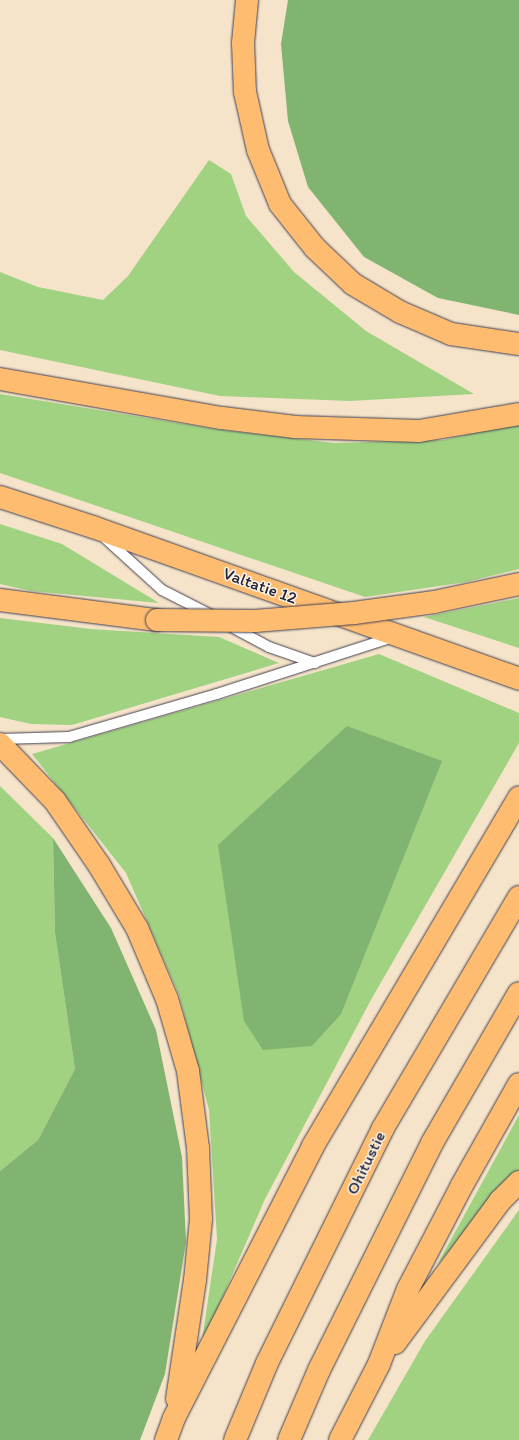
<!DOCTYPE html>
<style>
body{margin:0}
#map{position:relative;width:519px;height:1440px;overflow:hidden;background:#f5e4c9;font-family:Itim,sans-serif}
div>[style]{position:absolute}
.green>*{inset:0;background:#a0d282}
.forest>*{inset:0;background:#80b470}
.roads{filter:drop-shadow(0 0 1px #423f50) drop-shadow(0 0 1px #423f50)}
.lane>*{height:10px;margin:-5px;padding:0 5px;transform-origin:5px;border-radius:5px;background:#fff}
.highway>*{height:22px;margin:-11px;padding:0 11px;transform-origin:11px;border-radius:11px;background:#febc70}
.bridges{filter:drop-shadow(0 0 1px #423f50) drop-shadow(0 0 1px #423f50)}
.highway-bridge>*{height:22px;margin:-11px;padding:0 11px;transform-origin:11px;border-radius:11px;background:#febc70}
span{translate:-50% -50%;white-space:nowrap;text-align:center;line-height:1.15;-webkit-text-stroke:3px #fcf5e5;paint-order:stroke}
.street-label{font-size:17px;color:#22223b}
</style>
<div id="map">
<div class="green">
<i style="clip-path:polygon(209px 160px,231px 174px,246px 216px,294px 272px,366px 331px,474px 394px,350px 401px,220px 396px,0 350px,0 272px,38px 287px,103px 300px,128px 276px)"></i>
<i style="clip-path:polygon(0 394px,214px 429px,334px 443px,443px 440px,519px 423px,519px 569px,466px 582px,365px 597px,0 473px)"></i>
<i style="clip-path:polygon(0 524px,62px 544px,159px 603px,31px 591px,0 584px)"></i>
<i style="clip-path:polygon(519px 598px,519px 648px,424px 617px)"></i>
<i style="clip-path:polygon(0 618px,91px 629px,219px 637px,279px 663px,72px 725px,31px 724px,0 717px)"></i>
<i style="clip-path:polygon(379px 654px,519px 713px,519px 743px,372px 998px,265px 1199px,201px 1347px,217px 1239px,209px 1110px,179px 995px,126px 873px,32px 754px)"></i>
<i style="clip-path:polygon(0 786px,53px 838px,55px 933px,75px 1069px,38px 1140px,0 1171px)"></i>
<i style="clip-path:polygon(519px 1115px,519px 1171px,437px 1265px)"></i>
<i style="clip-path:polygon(519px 1210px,519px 1440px,368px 1440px,425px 1341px)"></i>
</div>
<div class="forest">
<i style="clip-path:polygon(288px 0,519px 0,519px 315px,438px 298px,364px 257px,308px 187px,288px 121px,281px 44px)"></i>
<i style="clip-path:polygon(347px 726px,442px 761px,341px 1014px,312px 1046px,263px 1050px,244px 1021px,218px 845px)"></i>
<i style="clip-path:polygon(53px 838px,111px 928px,156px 1030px,182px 1157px,186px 1242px,165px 1374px,140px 1440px,0 1440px,0 1171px,38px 1140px,75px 1069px,55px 933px)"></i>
</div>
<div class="roads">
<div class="lane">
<i style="left:105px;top:538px;width:77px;rotate:42.4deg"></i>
<i style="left:162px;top:590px;width:55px;rotate:27deg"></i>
<i style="left:230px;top:626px;width:44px;rotate:28.3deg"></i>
<i style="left:269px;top:647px;width:49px;rotate:19.2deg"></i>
<i style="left:0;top:739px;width:69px;rotate:-1.7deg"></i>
<i style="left:69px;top:737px;width:154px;rotate:-16.2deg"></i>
<i style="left:217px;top:694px;width:185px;rotate:-17.9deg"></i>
</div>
<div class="highway">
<i style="left:247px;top:0;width:43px;rotate:95.3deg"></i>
<i style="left:243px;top:43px;width:49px;rotate:87.7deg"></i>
<i style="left:245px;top:92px;width:59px;rotate:77.4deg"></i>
<i style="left:258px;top:150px;width:58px;rotate:67.8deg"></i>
<i style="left:280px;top:204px;width:56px;rotate:51.5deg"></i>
<i style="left:315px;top:248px;width:52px;rotate:43.5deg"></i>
<i style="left:353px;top:284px;width:55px;rotate:30.8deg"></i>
<i style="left:400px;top:312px;width:56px;rotate:23.3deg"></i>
<i style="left:451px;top:334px;width:69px;rotate:8.4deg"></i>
<i style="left:0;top:379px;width:225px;rotate:10deg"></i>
<i style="left:222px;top:418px;width:74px;rotate:7deg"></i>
<i style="left:295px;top:427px;width:124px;rotate:1.8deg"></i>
<i style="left:419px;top:431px;width:101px;rotate:-9.6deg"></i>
<i style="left:0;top:497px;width:98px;rotate:17.9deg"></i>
<i style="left:93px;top:527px;width:452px;rotate:19.6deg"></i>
<i style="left:0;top:600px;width:158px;rotate:7.3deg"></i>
<i style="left:0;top:744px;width:79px;rotate:46deg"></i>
<i style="left:55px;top:801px;width:78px;rotate:55.5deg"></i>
<i style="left:99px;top:865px;width:74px;rotate:58.9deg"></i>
<i style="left:137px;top:928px;width:77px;rotate:67.1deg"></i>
<i style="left:167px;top:999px;width:75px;rotate:73.7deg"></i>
<i style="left:188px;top:1071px;width:78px;rotate:82.6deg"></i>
<i style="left:198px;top:1148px;width:71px;rotate:87.6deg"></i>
<i style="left:201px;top:1219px;width:61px;rotate:95.6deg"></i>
<i style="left:195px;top:1280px;width:120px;rotate:98.6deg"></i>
<i style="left:395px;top:1343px;width:177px;rotate:-53.5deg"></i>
<i style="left:500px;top:1201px;width:27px;rotate:-45deg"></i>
<i style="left:166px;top:1440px;width:23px;rotate:-70deg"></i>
<i style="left:174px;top:1418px;width:305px;rotate:-62.9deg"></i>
<i style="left:313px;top:1146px;width:405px;rotate:-59.4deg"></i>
<i style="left:235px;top:1440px;width:83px;rotate:-67.4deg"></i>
<i style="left:267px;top:1363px;width:262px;rotate:-63.7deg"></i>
<i style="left:383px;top:1128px;width:268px;rotate:-59.5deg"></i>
<i style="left:289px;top:1440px;width:76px;rotate:-66.8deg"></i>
<i style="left:319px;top:1370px;width:254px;rotate:-63.5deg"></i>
<i style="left:432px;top:1143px;width:173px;rotate:-59.9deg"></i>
<i style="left:340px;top:1440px;width:85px;rotate:-62.8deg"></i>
<i style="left:379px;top:1364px;width:80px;rotate:-68.9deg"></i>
<i style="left:408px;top:1289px;width:115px;rotate:-62.5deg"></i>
<i style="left:461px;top:1187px;width:118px;rotate:-60.6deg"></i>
</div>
</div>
<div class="bridges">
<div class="highway-bridge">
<i style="left:157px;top:620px;width:98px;rotate:0.6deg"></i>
<i style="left:255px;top:621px;width:99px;rotate:-4.6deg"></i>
<i style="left:354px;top:613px;width:81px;rotate:-7.8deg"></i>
<i style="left:434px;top:602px;width:87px;rotate:-12deg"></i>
</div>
</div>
<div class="street-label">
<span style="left:260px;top:586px;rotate:20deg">Valtatie 12</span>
<span style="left:366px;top:1163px;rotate:-64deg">Ohitustie</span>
</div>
</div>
